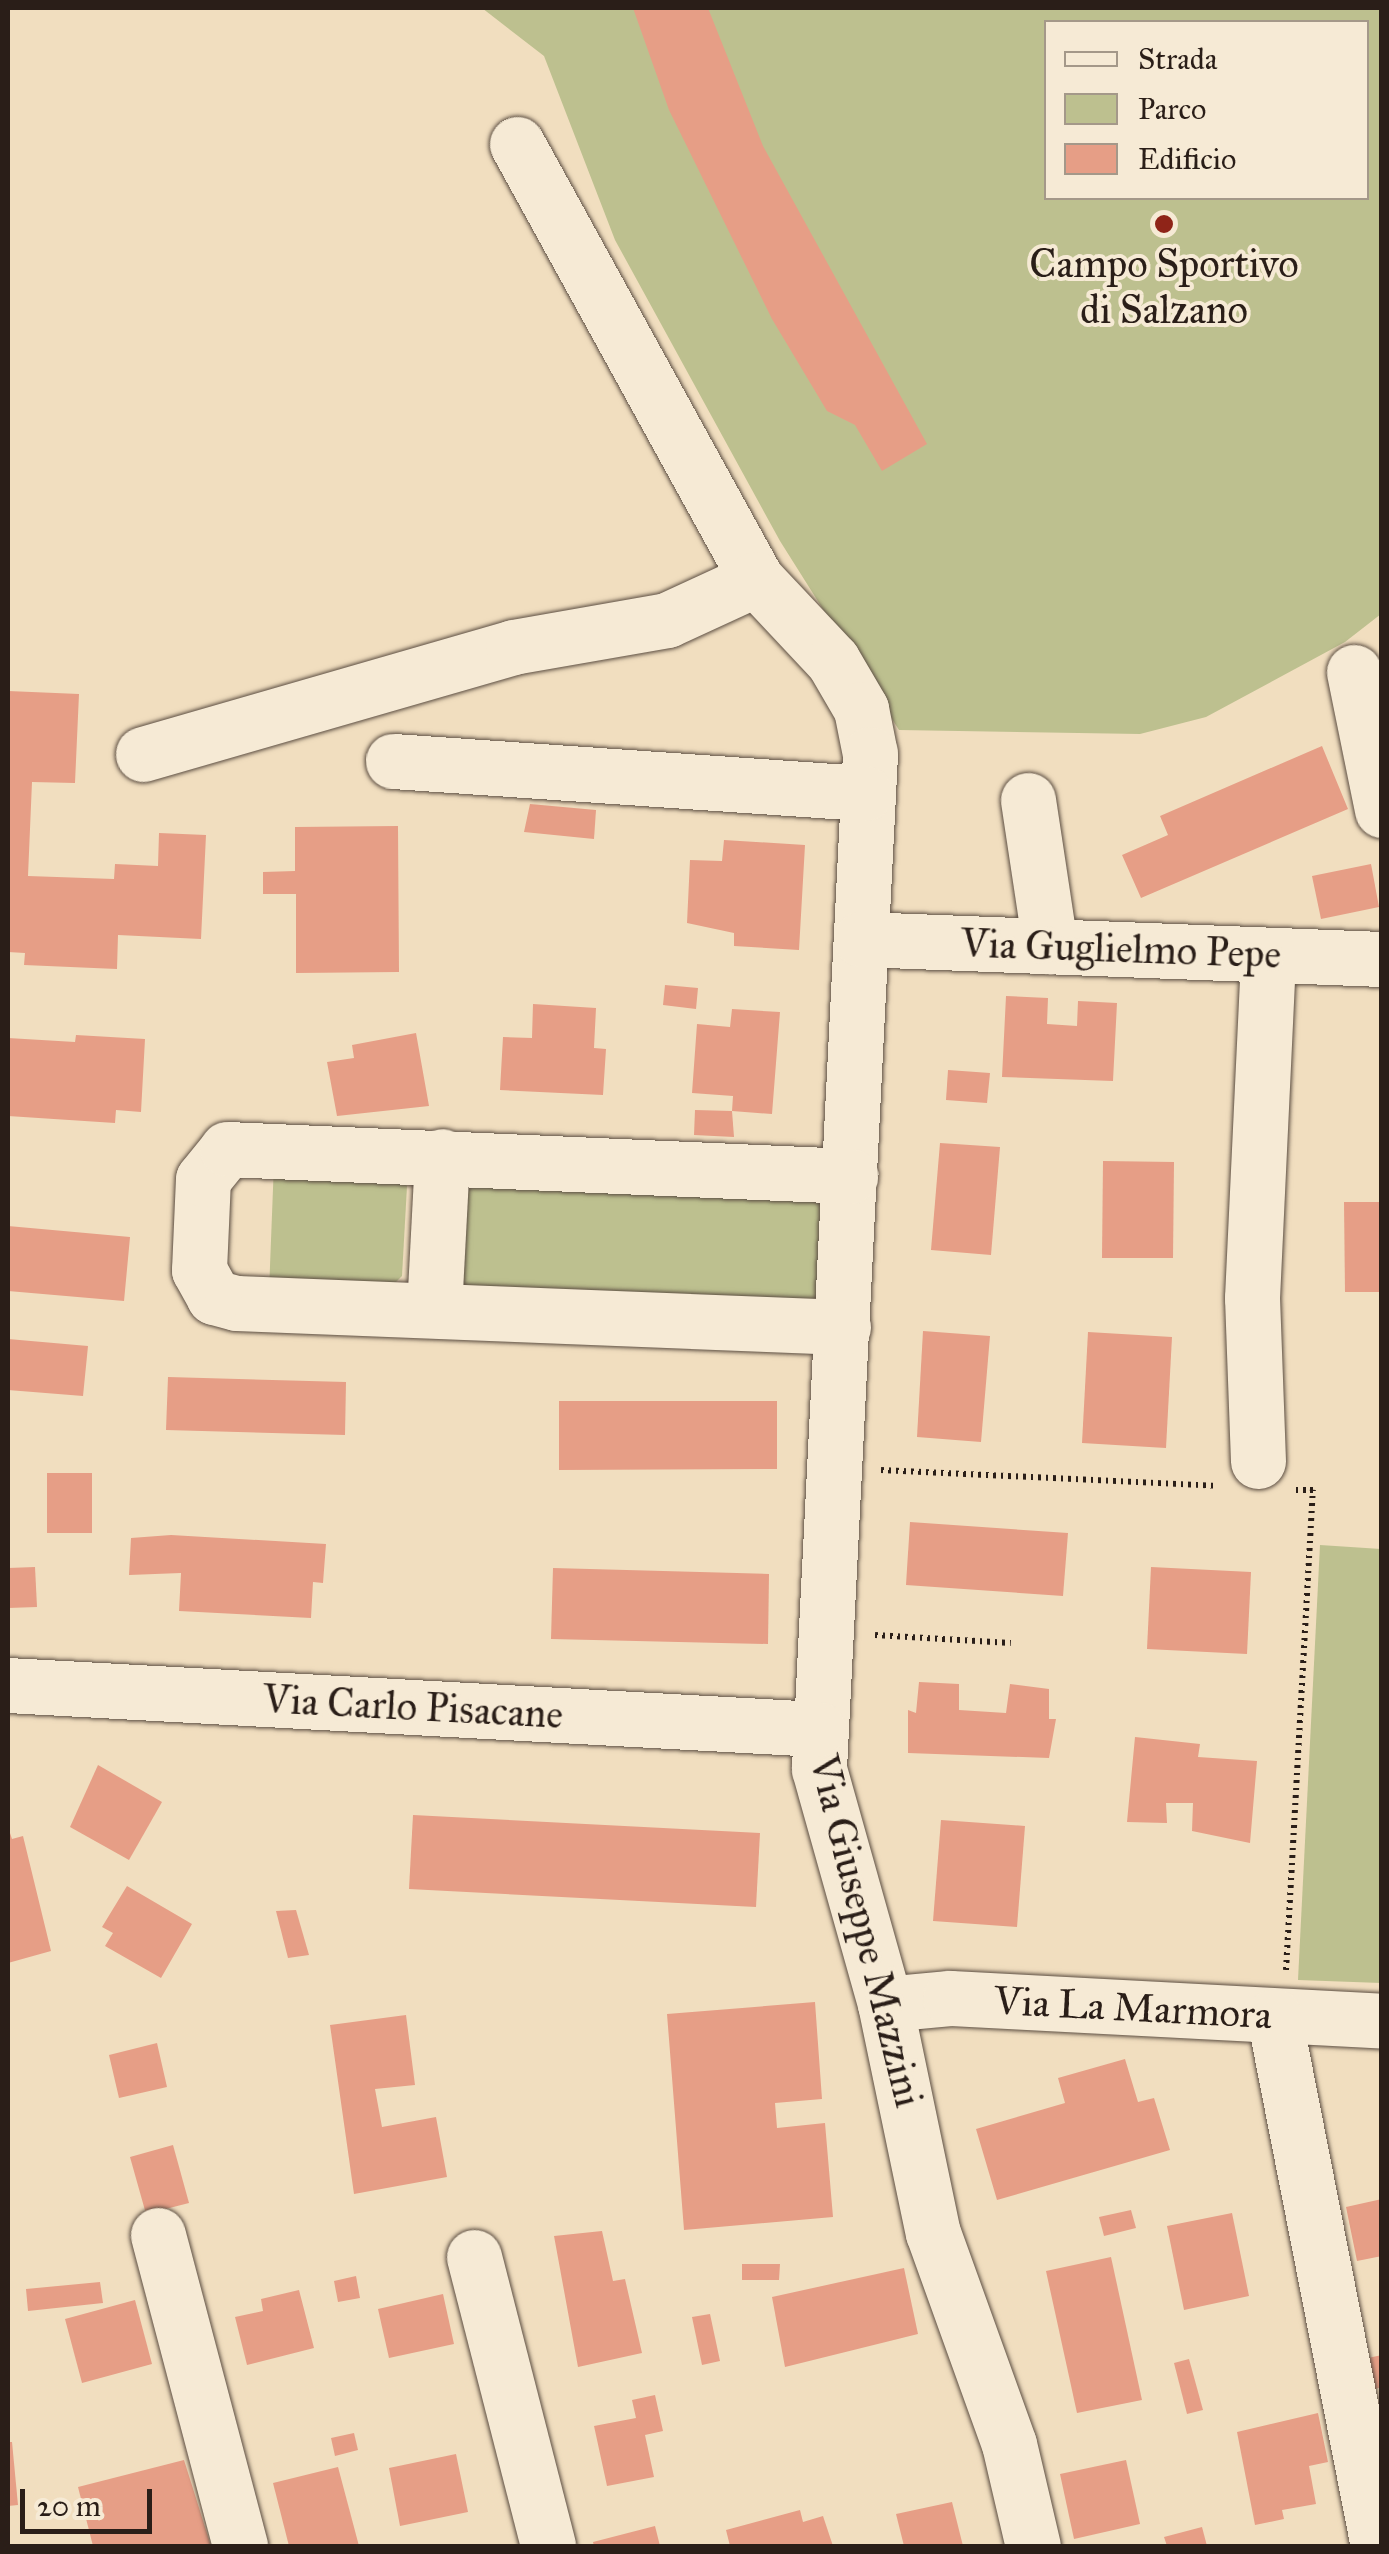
<!DOCTYPE html>
<style>
body{margin:0}
#map{position:relative;width:1389px;height:2554px;overflow:hidden;background:#f1debf;font-family:"IM FELL Great Primer",serif}
div>[style]{position:absolute}
.green>*{inset:0;background:#bdc08f}
.building>*{inset:0;background:#e69e86}
.path>*{height:6px;margin-top:-3px;transform-origin:0;background:repeating-linear-gradient(90deg,#2a1e18 0 2.5px,transparent 0 7.5px)}
.roads{filter:drop-shadow(0 0 2px #5c4e42) drop-shadow(0 0 2px #5c4e42)}
.minor>*{height:55px;margin:-27.5px;padding:0 27.5px;transform-origin:27.5px;border-radius:27.5px;background:#f6ead5}
.dots>*{width:28px;height:28px;translate:-50% -50%;box-sizing:border-box;border:5px solid #f6ead5;border-radius:50%}
span{translate:-50% -50%;white-space:nowrap;text-align:center;line-height:1.15;-webkit-text-stroke:8px #f6ead5;paint-order:stroke}
.poi-label{font-size:40px;color:#2a1e18}
.street-label{font-size:40px;color:#2a1e18}
.frame{position:absolute;inset:0;border:10px solid #2a1e18;pointer-events:none}
.legend{position:absolute;left:1044px;top:20px;width:325px;height:180px;box-sizing:border-box;background:#f6ead5;border:2px solid #a49889;margin:0;padding:12px 18px;list-style:none;font-size:30px;color:#2a1e18}
.legend li{display:flex;align-items:center;gap:20px;height:50px}
.legend b{width:50px;border:2px solid #a49889}
.scale{position:absolute;left:20px;top:2489px;width:132px;height:45px;box-sizing:border-box;border:5px solid #2a1e18;border-top:0;padding-left:12px;font-size:30px;line-height:35px;white-space:nowrap;color:#2a1e18;-webkit-text-stroke:8px #f6ead5;paint-order:stroke}
</style>
<div id="map">
<div class="green">
<i style="clip-path:polygon(evenodd,482px 8px,1381px 8px,1381px 614px,1345px 642px,1206px 717px,1140px 734px,899px 730px,780px 541px,615px 240px,544px 56px,482px 8px,1046px 22px,1366px 22px,1366px 198px,1046px 198px,1046px 22px)"></i>
<i style="clip-path:polygon(274px 1163px,391px 1168px,407px 1186px,402px 1276px,382px 1296px,269px 1292px)"></i>
<i style="clip-path:polygon(803px 1183px,824px 1206px,820px 1302px,459px 1296px,448px 1186px)"></i>
<i style="clip-path:polygon(1320px 1545px,1381px 1549px,1381px 1983px,1298px 1980px)"></i>
</div>
<div class="building">
<i style="clip-path:polygon(633px 8px,708px 8px,763px 146px,927px 444px,882px 471px,855px 425px,827px 411px,772px 319px,669px 110px)"></i>
<i style="clip-path:polygon(8px 691px,79px 694px,75px 783px,32px 782px,28px 876px,114px 879px,115px 864px,158px 866px,159px 833px,206px 835px,201px 939px,118px 935px,117px 969px,24px 965px,25px 953px,8px 952px)"></i>
<i style="clip-path:polygon(1322px 746px,1348px 809px,1141px 898px,1122px 855px,1168px 835px,1160px 816px)"></i>
<i style="clip-path:polygon(530px 804px,596px 810px,594px 839px,524px 832px)"></i>
<i style="clip-path:polygon(398px 826px,399px 972px,296px 973px,296px 894px,263px 894px,263px 872px,295px 871px,295px 827px)"></i>
<i style="clip-path:polygon(724px 840px,805px 845px,799px 950px,734px 946px,734px 933px,687px 923px,690px 860px,722px 861px)"></i>
<i style="clip-path:polygon(1371px 864px,1379px 907px,1321px 919px,1312px 876px)"></i>
<i style="clip-path:polygon(665px 985px,698px 988px,696px 1009px,663px 1005px)"></i>
<i style="clip-path:polygon(1006px 996px,1048px 998px,1047px 1024px,1077px 1026px,1078px 1001px,1117px 1003px,1113px 1081px,1002px 1077px)"></i>
<i style="clip-path:polygon(533px 1004px,596px 1008px,594px 1048px,606px 1049px,603px 1095px,500px 1090px,503px 1037px,532px 1038px)"></i>
<i style="clip-path:polygon(732px 1009px,780px 1012px,772px 1114px,732px 1111px,733px 1096px,692px 1093px,697px 1024px,730px 1027px)"></i>
<i style="clip-path:polygon(416px 1033px,429px 1106px,337px 1116px,327px 1062px,354px 1058px,352px 1045px)"></i>
<i style="clip-path:polygon(76px 1035px,145px 1039px,141px 1112px,116px 1110px,115px 1123px,8px 1116px,8px 1038px,75px 1042px)"></i>
<i style="clip-path:polygon(948px 1070px,990px 1073px,987px 1103px,946px 1100px)"></i>
<i style="clip-path:polygon(695px 1110px,732px 1111px,734px 1137px,694px 1135px)"></i>
<i style="clip-path:polygon(940px 1143px,1000px 1147px,991px 1255px,931px 1250px)"></i>
<i style="clip-path:polygon(1103px 1161px,1174px 1162px,1173px 1258px,1102px 1258px)"></i>
<i style="clip-path:polygon(1344px 1202px,1382px 1202px,1382px 1292px,1345px 1292px)"></i>
<i style="clip-path:polygon(8px 1226px,130px 1237px,124px 1301px,8px 1291px)"></i>
<i style="clip-path:polygon(923px 1331px,990px 1336px,981px 1442px,917px 1437px)"></i>
<i style="clip-path:polygon(1088px 1332px,1172px 1337px,1166px 1448px,1082px 1443px)"></i>
<i style="clip-path:polygon(8px 1339px,88px 1346px,83px 1396px,8px 1390px)"></i>
<i style="clip-path:polygon(168px 1377px,346px 1382px,345px 1435px,166px 1430px)"></i>
<i style="clip-path:polygon(559px 1401px,777px 1401px,777px 1469px,559px 1470px)"></i>
<i style="clip-path:polygon(47px 1473px,92px 1473px,92px 1533px,47px 1533px)"></i>
<i style="clip-path:polygon(910px 1522px,1068px 1533px,1063px 1596px,906px 1585px)"></i>
<i style="clip-path:polygon(171px 1535px,326px 1544px,323px 1583px,313px 1582px,311px 1618px,179px 1611px,181px 1573px,129px 1575px,131px 1538px)"></i>
<i style="clip-path:polygon(35px 1567px,37px 1607px,8px 1608px,8px 1568px)"></i>
<i style="clip-path:polygon(1151px 1567px,1251px 1572px,1247px 1654px,1147px 1649px)"></i>
<i style="clip-path:polygon(553px 1568px,769px 1574px,768px 1644px,551px 1639px)"></i>
<i style="clip-path:polygon(919px 1682px,959px 1684px,959px 1710px,1006px 1713px,1010px 1684px,1049px 1689px,1049px 1719px,1056px 1719px,1049px 1758px,908px 1753px,908px 1710px,916px 1713px)"></i>
<i style="clip-path:polygon(1135px 1737px,1200px 1744px,1198px 1757px,1257px 1761px,1250px 1843px,1192px 1831px,1193px 1803px,1166px 1803px,1167px 1823px,1127px 1822px)"></i>
<i style="clip-path:polygon(98px 1765px,162px 1802px,129px 1860px,70px 1827px)"></i>
<i style="clip-path:polygon(413px 1815px,760px 1833px,756px 1907px,409px 1889px)"></i>
<i style="clip-path:polygon(941px 1820px,1025px 1826px,1017px 1927px,933px 1921px)"></i>
<i style="clip-path:polygon(8px 1827px,12px 1839px,23px 1836px,51px 1951px,8px 1963px)"></i>
<i style="clip-path:polygon(127px 1886px,192px 1924px,161px 1978px,105px 1946px,113px 1933px,102px 1927px)"></i>
<i style="clip-path:polygon(296px 1910px,309px 1955px,288px 1958px,276px 1911px)"></i>
<i style="clip-path:polygon(815px 2002px,822px 2099px,775px 2103px,777px 2128px,825px 2123px,833px 2217px,684px 2230px,667px 2014px)"></i>
<i style="clip-path:polygon(406px 2015px,415px 2085px,375px 2089px,382px 2127px,436px 2117px,447px 2177px,354px 2194px,330px 2025px)"></i>
<i style="clip-path:polygon(157px 2043px,167px 2087px,119px 2098px,109px 2055px)"></i>
<i style="clip-path:polygon(1125px 2059px,1138px 2102px,1154px 2098px,1170px 2150px,997px 2200px,976px 2129px,1065px 2103px,1058px 2078px)"></i>
<i style="clip-path:polygon(173px 2145px,189px 2203px,146px 2214px,130px 2157px)"></i>
<i style="clip-path:polygon(1382px 2199px,1382px 2256px,1357px 2261px,1346px 2207px)"></i>
<i style="clip-path:polygon(1131px 2210px,1136px 2228px,1104px 2236px,1099px 2217px)"></i>
<i style="clip-path:polygon(1232px 2213px,1249px 2296px,1184px 2310px,1167px 2226px)"></i>
<i style="clip-path:polygon(602px 2231px,613px 2281px,625px 2279px,642px 2353px,578px 2367px,554px 2236px)"></i>
<i style="clip-path:polygon(1111px 2257px,1142px 2400px,1077px 2413px,1046px 2271px)"></i>
<i style="clip-path:polygon(742px 2264px,780px 2264px,779px 2280px,742px 2280px)"></i>
<i style="clip-path:polygon(904px 2268px,918px 2334px,785px 2367px,772px 2297px)"></i>
<i style="clip-path:polygon(356px 2276px,360px 2298px,338px 2302px,334px 2281px)"></i>
<i style="clip-path:polygon(100px 2282px,103px 2303px,28px 2311px,26px 2289px)"></i>
<i style="clip-path:polygon(299px 2290px,314px 2348px,247px 2365px,235px 2317px,263px 2311px,261px 2299px)"></i>
<i style="clip-path:polygon(443px 2294px,454px 2344px,389px 2358px,378px 2309px)"></i>
<i style="clip-path:polygon(135px 2300px,152px 2364px,82px 2383px,65px 2319px)"></i>
<i style="clip-path:polygon(710px 2314px,720px 2361px,702px 2365px,692px 2317px)"></i>
<i style="clip-path:polygon(1382px 2355px,1382px 2387px,1375px 2389px,1368px 2358px)"></i>
<i style="clip-path:polygon(1189px 2359px,1203px 2410px,1187px 2414px,1174px 2363px)"></i>
<i style="clip-path:polygon(655px 2395px,663px 2431px,645px 2435px,654px 2477px,607px 2486px,594px 2426px,636px 2418px,632px 2400px)"></i>
<i style="clip-path:polygon(1318px 2413px,1328px 2462px,1309px 2466px,1316px 2504px,1282px 2510px,1284px 2519px,1255px 2525px,1237px 2432px)"></i>
<i style="clip-path:polygon(354px 2433px,358px 2450px,335px 2456px,331px 2438px)"></i>
<i style="clip-path:polygon(8px 2442px,12px 2442px,18px 2505px,8px 2506px)"></i>
<i style="clip-path:polygon(456px 2454px,468px 2512px,400px 2526px,389px 2468px)"></i>
<i style="clip-path:polygon(184px 2460px,211px 2546px,93px 2546px,78px 2487px)"></i>
<i style="clip-path:polygon(1126px 2460px,1140px 2524px,1074px 2539px,1060px 2474px)"></i>
<i style="clip-path:polygon(338px 2467px,359px 2546px,289px 2546px,273px 2483px)"></i>
<i style="clip-path:polygon(952px 2502px,963px 2546px,904px 2546px,896px 2514px)"></i>
<i style="clip-path:polygon(800px 2510px,803px 2522px,823px 2516px,833px 2546px,730px 2546px,726px 2530px)"></i>
<i style="clip-path:polygon(655px 2526px,660px 2546px,594px 2546px,593px 2542px)"></i>
<i style="clip-path:polygon(1202px 2527px,1207px 2546px,1167px 2546px,1164px 2537px)"></i>
</div>
<div class="path">
<i style="left:881px;top:1470px;width:337px;rotate:2.7deg"></i>
<i style="left:875px;top:1635px;width:136px;rotate:3.4deg"></i>
<i style="left:1286px;top:1970px;width:481px;rotate:-86.8deg"></i>
<i style="left:1313px;top:1490px;width:18px;rotate:180deg"></i>
</div>
<div class="roads">
<div class="minor">
<i style="left:517px;top:144px;width:496px;rotate:61.2deg"></i>
<i style="left:756px;top:579px;width:112px;rotate:46.8deg"></i>
<i style="left:833px;top:661px;width:56px;rotate:59.7deg"></i>
<i style="left:861px;top:709px;width:46px;rotate:78.7deg"></i>
<i style="left:870px;top:754px;width:1016px;rotate:92.88deg"></i>
<i style="left:819px;top:1769px;width:244px;rotate:74.3deg"></i>
<i style="left:885px;top:2004px;width:234px;rotate:78.2deg"></i>
<i style="left:933px;top:2233px;width:224px;rotate:70.2deg"></i>
<i style="left:1009px;top:2444px;width:105px;rotate:76.8deg"></i>
<i style="left:1354px;top:672px;width:141px;rotate:78.5deg"></i>
<i style="left:143px;top:754px;width:385px;rotate:-16.1deg"></i>
<i style="left:513px;top:647px;width:156px;rotate:-9.9deg"></i>
<i style="left:667px;top:620px;width:98px;rotate:-24.7deg"></i>
<i style="left:393px;top:761px;width:473px;rotate:3.9deg"></i>
<i style="left:1028px;top:800px;width:148px;rotate:81.4deg"></i>
<i style="left:861px;top:939px;width:521px;rotate:2.2deg"></i>
<i style="left:434px;top:1310px;width:154px;rotate:-87deg"></i>
<i style="left:843px;top:1327px;width:607px;rotate:-177.74deg"></i>
<i style="left:236px;top:1303px;width:23px;rotate:-165deg"></i>
<i style="left:214px;top:1297px;width:31px;rotate:-119deg"></i>
<i style="left:199px;top:1270px;width:91px;rotate:-87.5deg"></i>
<i style="left:203px;top:1179px;width:38px;rotate:-51deg"></i>
<i style="left:227px;top:1149px;width:624px;rotate:2.48deg"></i>
<i style="left:1258px;top:1461px;width:163px;rotate:-92.1deg"></i>
<i style="left:1252px;top:1298px;width:342px;rotate:-87.3deg"></i>
<i style="left:8px;top:1685px;width:811px;rotate:3.11deg"></i>
<i style="left:885px;top:2004px;width:65px;rotate:-5.3deg"></i>
<i style="left:950px;top:1998px;width:433px;rotate:3deg"></i>
<i style="left:1274px;top:2016px;width:540px;rotate:78.9deg"></i>
<i style="left:158px;top:2235px;width:322px;rotate:75.2deg"></i>
<i style="left:474px;top:2257px;width:298px;rotate:75.6deg"></i>
</div>
</div>
<div class="dots">
<i style="left:1164px;top:224px;background:#8f2418"></i>
</div>
<div class="poi-label">
<span style="left:1164px;top:287px">Campo Sportivo<br>di Salzano</span>
</div>
<div class="street-label">
<span style="left:1121px;top:949px;rotate:2deg">Via Guglielmo Pepe</span>
<span style="left:413px;top:1707px;rotate:3deg">Via Carlo Pisacane</span>
<span style="left:866px;top:1931px;rotate:76deg">Via Giuseppe Mazzini</span>
<span style="left:1133px;top:2008px;rotate:3deg">Via La Marmora</span>
</div>
<div class="frame"></div>
<ul class="legend">
<li><b style="height:12px;background:#f6ead5"></b>Strada</li>
<li><b style="height:28px;background:#bdc08f"></b>Parco</li>
<li><b style="height:28px;background:#e69e86"></b>Edificio</li>
</ul>
<div class="scale">20 m</div>
</div>
